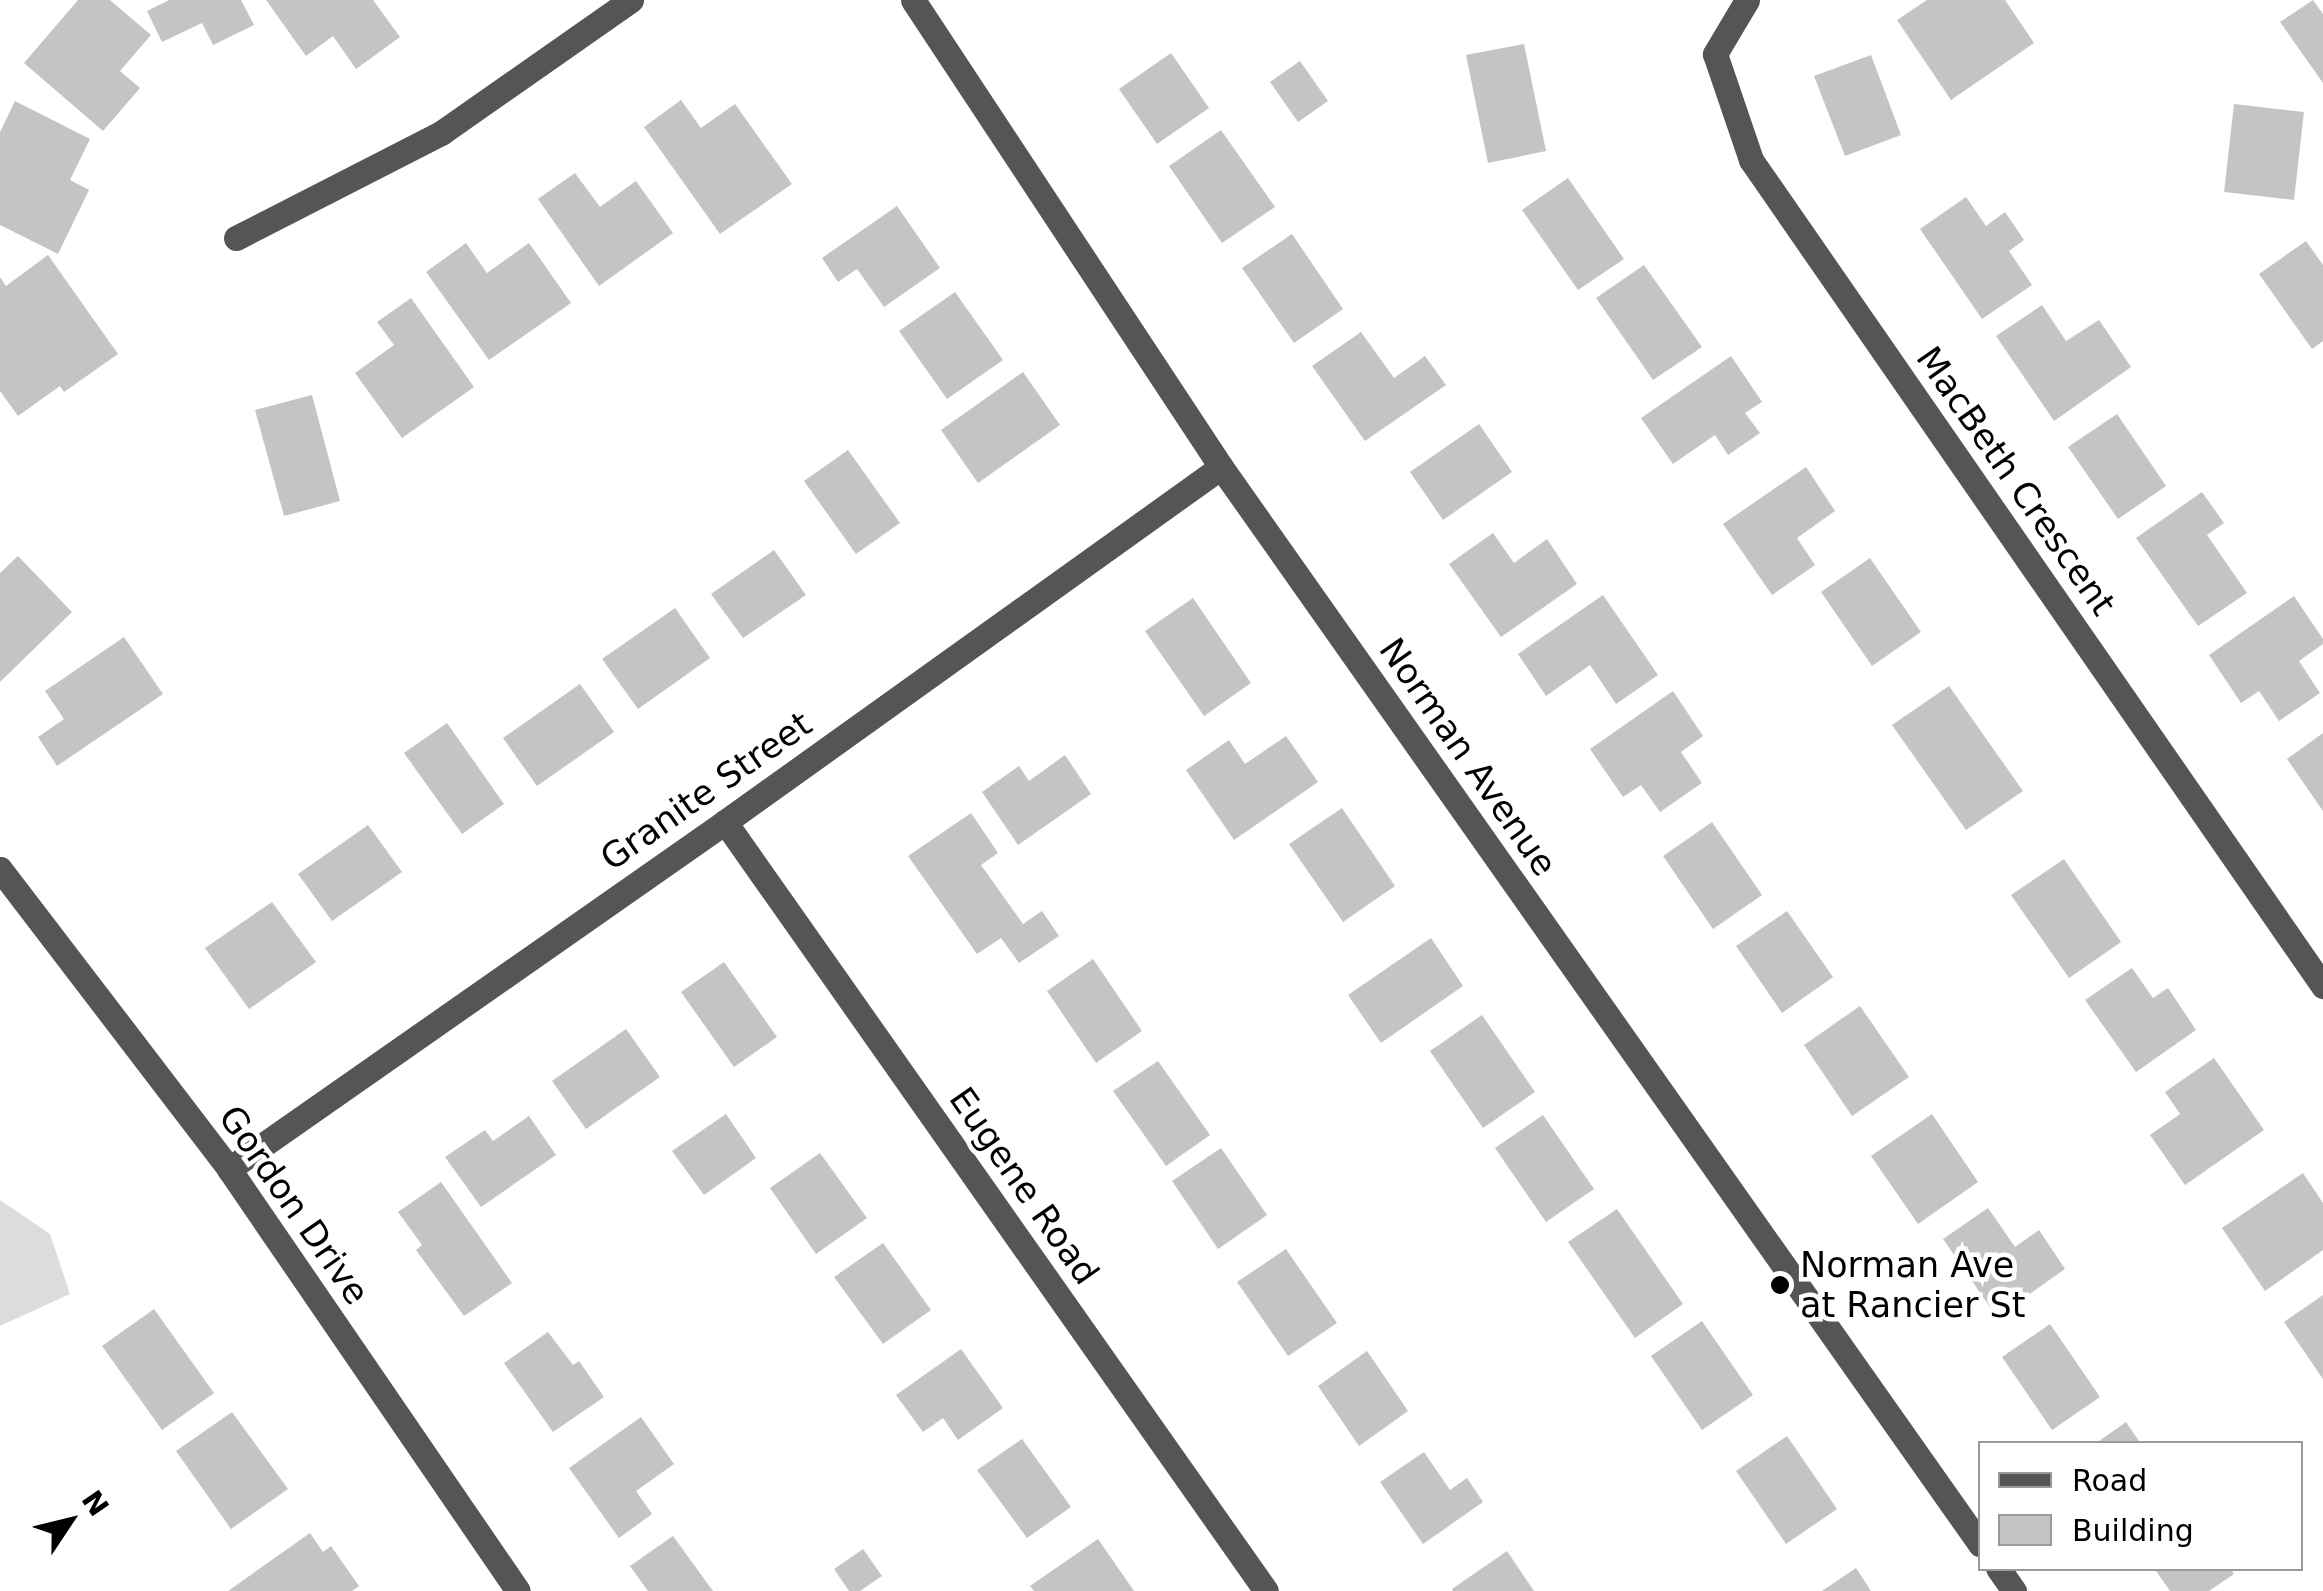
<!DOCTYPE html>
<style>
body{margin:0}
#map{position:relative;width:2323px;height:1591px;overflow:hidden;background:#fff;font-family:"DejaVu Sans",sans-serif}
div>[style]{position:absolute}
.green>*{inset:0;background:#dcdcdc}
.building>*{inset:0;background:#c4c4c4}
.minor>*{height:25px;margin:-12.5px;padding:0 12.5px;transform-origin:12.5px;border-radius:12.5px;background:#555}
.dots>*{width:28px;height:28px;translate:-50% -50%;box-sizing:border-box;border:5px solid #fff;border-radius:50%}
span{translate:-50% -50%;white-space:nowrap;text-align:center;line-height:1.15;-webkit-text-stroke:9px #fff;paint-order:stroke}
.street-label{font-size:35px;color:#000}
.poi-label{font-size:35px;color:#000}
.left{translate:0 -50%;text-align:left}
.legend{position:absolute;left:1978px;top:1441px;width:325px;height:130px;box-sizing:border-box;background:#fff;border:2px solid #999;margin:0;padding:12px 18px;list-style:none;font-size:30px;color:#000}
.legend li{display:flex;align-items:center;gap:20px;height:50px}
.legend b{width:50px;border:2px solid #999}
.north{position:absolute;left:20px;top:1471px;width:100px;height:100px;-webkit-text-stroke:8px #fff;paint-order:stroke;rotate:55deg;font-size:28px;font-weight:700;line-height:40px;text-align:center;color:#000}
.north::after{content:'';display:block;margin:auto;width:35px;height:45px;background:#000;clip-path:polygon(50% 0,100% 100%,50% 72%,0 100%)}
</style>
<div id="map">
<div class="green">
<i style="clip-path:polygon(0 1200px,50px 1234px,70px 1294px,0 1326px)"></i>
</div>
<div class="building">
<i style="clip-path:polygon(78px 0,110px 0,151px 35px,120px 71px,140px 88px,103px 131px,24px 63px)"></i>
<i style="clip-path:polygon(169px 0,241px 0,254px 25px,213px 45px,202px 23px,162px 42px,147px 11px)"></i>
<i style="clip-path:polygon(266px 0,373px 0,400px 37px,356px 69px,333px 36px,306px 56px)"></i>
<i style="clip-path:polygon(1927px 0,2005px 0,2034px 43px,1951px 100px,1897px 20px)"></i>
<i style="clip-path:polygon(2313px 0,2323px 14px,2323px 83px,2280px 22px)"></i>
<i style="clip-path:polygon(1524px 44px,1546px 151px,1488px 163px,1466px 55px)"></i>
<i style="clip-path:polygon(1171px 53px,1209px 108px,1157px 144px,1119px 89px)"></i>
<i style="clip-path:polygon(1871px 55px,1901px 135px,1845px 156px,1814px 76px)"></i>
<i style="clip-path:polygon(1300px 61px,1328px 101px,1298px 122px,1270px 82px)"></i>
<i style="clip-path:polygon(681px 100px,701px 128px,735px 104px,792px 184px,720px 234px,644px 127px)"></i>
<i style="clip-path:polygon(15px 101px,90px 139px,70px 180px,89px 190px,58px 254px,0 225px,0 132px)"></i>
<i style="clip-path:polygon(2234px 104px,2304px 112px,2294px 200px,2224px 192px)"></i>
<i style="clip-path:polygon(1221px 130px,1275px 207px,1222px 243px,1169px 166px)"></i>
<i style="clip-path:polygon(575px 173px,600px 207px,636px 181px,673px 233px,599px 286px,538px 199px)"></i>
<i style="clip-path:polygon(1568px 178px,1624px 259px,1578px 290px,1522px 210px)"></i>
<i style="clip-path:polygon(1966px 197px,1986px 226px,2005px 212px,2024px 240px,2009px 251px,2032px 285px,1982px 319px,1920px 229px)"></i>
<i style="clip-path:polygon(897px 206px,940px 268px,884px 307px,857px 269px,838px 282px,822px 258px)"></i>
<i style="clip-path:polygon(1292px 234px,1343px 309px,1294px 343px,1242px 268px)"></i>
<i style="clip-path:polygon(2306px 241px,2323px 265px,2323px 341px,2312px 349px,2259px 274px)"></i>
<i style="clip-path:polygon(466px 243px,487px 273px,529px 243px,571px 303px,489px 360px,426px 272px)"></i>
<i style="clip-path:polygon(48px 255px,118px 354px,64px 392px,60px 386px,18px 416px,0 391px,0 277px,6px 286px)"></i>
<i style="clip-path:polygon(1644px 265px,1702px 347px,1653px 380px,1596px 298px)"></i>
<i style="clip-path:polygon(955px 292px,1003px 360px,947px 399px,899px 331px)"></i>
<i style="clip-path:polygon(411px 298px,474px 387px,402px 438px,355px 373px,394px 345px,377px 322px)"></i>
<i style="clip-path:polygon(2042px 305px,2066px 341px,2099px 320px,2131px 367px,2054px 421px,1996px 336px)"></i>
<i style="clip-path:polygon(1361px 332px,1394px 378px,1425px 356px,1446px 385px,1365px 441px,1312px 366px)"></i>
<i style="clip-path:polygon(1731px 356px,1762px 402px,1745px 413px,1760px 433px,1728px 455px,1715px 435px,1673px 464px,1641px 418px)"></i>
<i style="clip-path:polygon(1023px 372px,1060px 425px,978px 483px,941px 430px)"></i>
<i style="clip-path:polygon(312px 395px,340px 501px,284px 516px,255px 410px)"></i>
<i style="clip-path:polygon(2117px 414px,2166px 486px,2118px 519px,2068px 447px)"></i>
<i style="clip-path:polygon(1479px 424px,1512px 472px,1443px 520px,1410px 472px)"></i>
<i style="clip-path:polygon(848px 450px,900px 523px,856px 554px,804px 481px)"></i>
<i style="clip-path:polygon(1806px 467px,1835px 511px,1797px 538px,1815px 565px,1772px 595px,1723px 524px)"></i>
<i style="clip-path:polygon(2202px 492px,2224px 523px,2207px 535px,2247px 593px,2198px 626px,2136px 538px)"></i>
<i style="clip-path:polygon(1493px 533px,1514px 563px,1547px 539px,1577px 584px,1501px 637px,1449px 564px)"></i>
<i style="clip-path:polygon(774px 550px,806px 595px,743px 638px,711px 594px)"></i>
<i style="clip-path:polygon(18px 556px,72px 612px,0 682px,0 573px)"></i>
<i style="clip-path:polygon(1870px 558px,1921px 632px,1872px 666px,1821px 592px)"></i>
<i style="clip-path:polygon(1603px 595px,1658px 675px,1616px 704px,1590px 665px,1546px 696px,1518px 654px)"></i>
<i style="clip-path:polygon(2294px 596px,2323px 639px,2323px 644px,2299px 661px,2320px 693px,2279px 721px,2259px 691px,2241px 703px,2209px 655px)"></i>
<i style="clip-path:polygon(1193px 598px,1251px 683px,1204px 716px,1145px 631px)"></i>
<i style="clip-path:polygon(675px 608px,710px 658px,638px 709px,602px 659px)"></i>
<i style="clip-path:polygon(124px 637px,163px 694px,57px 766px,38px 737px,64px 719px,45px 691px)"></i>
<i style="clip-path:polygon(580px 684px,614px 732px,537px 786px,503px 738px)"></i>
<i style="clip-path:polygon(1949px 686px,2023px 791px,1966px 830px,1892px 725px)"></i>
<i style="clip-path:polygon(1673px 691px,1703px 736px,1681px 752px,1702px 783px,1660px 812px,1641px 785px,1623px 797px,1590px 749px)"></i>
<i style="clip-path:polygon(447px 723px,504px 804px,462px 834px,404px 753px)"></i>
<i style="clip-path:polygon(2323px 733px,2323px 811px,2287px 759px)"></i>
<i style="clip-path:polygon(1286px 736px,1318px 782px,1234px 840px,1186px 770px,1229px 740px,1245px 764px)"></i>
<i style="clip-path:polygon(1065px 755px,1091px 794px,1018px 845px,982px 792px,1019px 766px,1029px 781px)"></i>
<i style="clip-path:polygon(1342px 808px,1395px 886px,1343px 922px,1289px 844px)"></i>
<i style="clip-path:polygon(971px 813px,998px 853px,981px 865px,1023px 924px,1042px 911px,1059px 936px,1019px 963px,1001px 938px,977px 954px,908px 856px)"></i>
<i style="clip-path:polygon(1712px 822px,1762px 895px,1713px 929px,1663px 856px)"></i>
<i style="clip-path:polygon(368px 825px,402px 872px,332px 921px,298px 874px)"></i>
<i style="clip-path:polygon(2064px 859px,2121px 942px,2069px 978px,2011px 895px)"></i>
<i style="clip-path:polygon(272px 902px,316px 962px,249px 1009px,205px 948px)"></i>
<i style="clip-path:polygon(1787px 911px,1833px 977px,1782px 1013px,1736px 946px)"></i>
<i style="clip-path:polygon(1431px 938px,1463px 986px,1381px 1043px,1348px 995px)"></i>
<i style="clip-path:polygon(1093px 959px,1142px 1031px,1096px 1063px,1047px 991px)"></i>
<i style="clip-path:polygon(724px 962px,777px 1037px,734px 1067px,681px 992px)"></i>
<i style="clip-path:polygon(2132px 968px,2153px 998px,2168px 988px,2196px 1030px,2136px 1072px,2085px 1000px)"></i>
<i style="clip-path:polygon(1860px 1006px,1909px 1077px,1852px 1116px,1804px 1045px)"></i>
<i style="clip-path:polygon(1482px 1015px,1535px 1092px,1483px 1128px,1430px 1051px)"></i>
<i style="clip-path:polygon(626px 1029px,660px 1077px,586px 1129px,552px 1081px)"></i>
<i style="clip-path:polygon(2214px 1058px,2264px 1130px,2185px 1185px,2150px 1135px,2180px 1114px,2165px 1092px)"></i>
<i style="clip-path:polygon(1158px 1061px,1210px 1135px,1166px 1166px,1113px 1091px)"></i>
<i style="clip-path:polygon(726px 1114px,756px 1158px,704px 1195px,672px 1151px)"></i>
<i style="clip-path:polygon(1932px 1114px,1978px 1182px,1918px 1224px,1871px 1156px)"></i>
<i style="clip-path:polygon(1543px 1115px,1594px 1189px,1546px 1222px,1495px 1148px)"></i>
<i style="clip-path:polygon(529px 1116px,556px 1155px,481px 1207px,445px 1157px,485px 1130px,493px 1141px)"></i>
<i style="clip-path:polygon(1221px 1148px,1267px 1215px,1218px 1249px,1172px 1181px)"></i>
<i style="clip-path:polygon(820px 1153px,867px 1218px,816px 1254px,770px 1188px)"></i>
<i style="clip-path:polygon(2303px 1173px,2323px 1203px,2323px 1250px,2265px 1291px,2222px 1228px)"></i>
<i style="clip-path:polygon(441px 1182px,512px 1283px,464px 1316px,416px 1250px,422px 1245px,398px 1212px)"></i>
<i style="clip-path:polygon(1988px 1208px,2015px 1247px,2039px 1230px,2065px 1269px,1997px 1317px,1943px 1239px)"></i>
<i style="clip-path:polygon(1617px 1209px,1683px 1304px,1635px 1338px,1568px 1242px)"></i>
<i style="clip-path:polygon(883px 1243px,931px 1310px,883px 1344px,834px 1277px)"></i>
<i style="clip-path:polygon(1286px 1249px,1337px 1323px,1288px 1356px,1237px 1282px)"></i>
<i style="clip-path:polygon(2323px 1295px,2323px 1379px,2284px 1322px)"></i>
<i style="clip-path:polygon(154px 1309px,214px 1393px,162px 1430px,102px 1346px)"></i>
<i style="clip-path:polygon(1702px 1321px,1753px 1395px,1702px 1430px,1651px 1356px)"></i>
<i style="clip-path:polygon(2050px 1324px,2100px 1397px,2052px 1430px,2002px 1357px)"></i>
<i style="clip-path:polygon(548px 1332px,573px 1365px,579px 1361px,604px 1397px,553px 1432px,504px 1363px)"></i>
<i style="clip-path:polygon(961px 1349px,1003px 1408px,958px 1440px,943px 1418px,923px 1432px,896px 1395px)"></i>
<i style="clip-path:polygon(1367px 1351px,1408px 1411px,1359px 1446px,1318px 1386px)"></i>
<i style="clip-path:polygon(232px 1412px,288px 1489px,231px 1529px,176px 1451px)"></i>
<i style="clip-path:polygon(641px 1417px,674px 1464px,636px 1491px,652px 1514px,619px 1538px,569px 1468px)"></i>
<i style="clip-path:polygon(2126px 1422px,2141px 1444px,2095px 1444px)"></i>
<i style="clip-path:polygon(1787px 1436px,1837px 1509px,1786px 1544px,1736px 1471px)"></i>
<i style="clip-path:polygon(1022px 1439px,1071px 1507px,1027px 1538px,977px 1470px)"></i>
<i style="clip-path:polygon(1424px 1452px,1450px 1490px,1467px 1478px,1483px 1502px,1423px 1544px,1380px 1482px)"></i>
<i style="clip-path:polygon(310px 1533px,323px 1552px,331px 1546px,359px 1586px,352px 1591px,228px 1591px)"></i>
<i style="clip-path:polygon(673px 1536px,713px 1591px,648px 1591px,630px 1566px)"></i>
<i style="clip-path:polygon(1098px 1539px,1134px 1591px,1034px 1591px,1030px 1586px)"></i>
<i style="clip-path:polygon(863px 1549px,882px 1576px,860px 1591px,849px 1591px,834px 1569px)"></i>
<i style="clip-path:polygon(1507px 1551px,1534px 1591px,1453px 1591px,1452px 1589px)"></i>
<i style="clip-path:polygon(1856px 1568px,1871px 1591px,1822px 1591px)"></i>
<i style="clip-path:polygon(2154px 1568px,2230px 1568px,2234px 1574px,2209px 1591px,2170px 1591px)"></i>
</div>
<div class="minor">
<i style="left:913px;top:0;width:559px;rotate:56.59deg"></i>
<i style="left:1221px;top:467px;width:1318px;rotate:54.83deg"></i>
<i style="left:1747px;top:0;width:63px;rotate:120.7deg"></i>
<i style="left:1715px;top:54px;width:112px;rotate:71.2deg"></i>
<i style="left:1751px;top:160px;width:1005px;rotate:55.3deg"></i>
<i style="left:236px;top:238px;width:230px;rotate:-27.1deg"></i>
<i style="left:441px;top:133px;width:232px;rotate:-35deg"></i>
<i style="left:725px;top:822px;width:940px;rotate:54.87deg"></i>
<i style="left:0;top:869px;width:377px;rotate:52.6deg"></i>
<i style="left:229px;top:1169px;width:511px;rotate:55.6deg"></i>
<i style="left:229px;top:1169px;width:605px;rotate:-34.98deg"></i>
<i style="left:725px;top:822px;width:610px;rotate:-35.59deg"></i>
<i style="left:1998px;top:1568px;width:28px;rotate:55deg"></i>
</div>
<div class="dots">
<i style="left:1780px;top:1285px;background:#000"></i>
</div>
<div class="street-label">
<span style="left:2016px;top:481px;rotate:55deg">MacBeth Crescent</span>
<span style="left:1468px;top:757px;rotate:55deg">Norman Avenue</span>
<span style="left:706px;top:791px;rotate:-35deg">Granite Street</span>
<span style="left:1024px;top:1186px;rotate:55deg">Eugene Road</span>
<span style="left:294px;top:1205px;rotate:55deg">Gordon Drive</span>
</div>
<div class="poi-label">
<span class="left" style="left:1800px;top:1285px">Norman Ave<br>at Rancier St</span>
</div>
<ul class="legend">
<li><b style="height:12px;background:#555"></b>Road</li>
<li><b style="height:28px;background:#c4c4c4"></b>Building</li>
</ul>
<div class="north">N</div>
</div>
